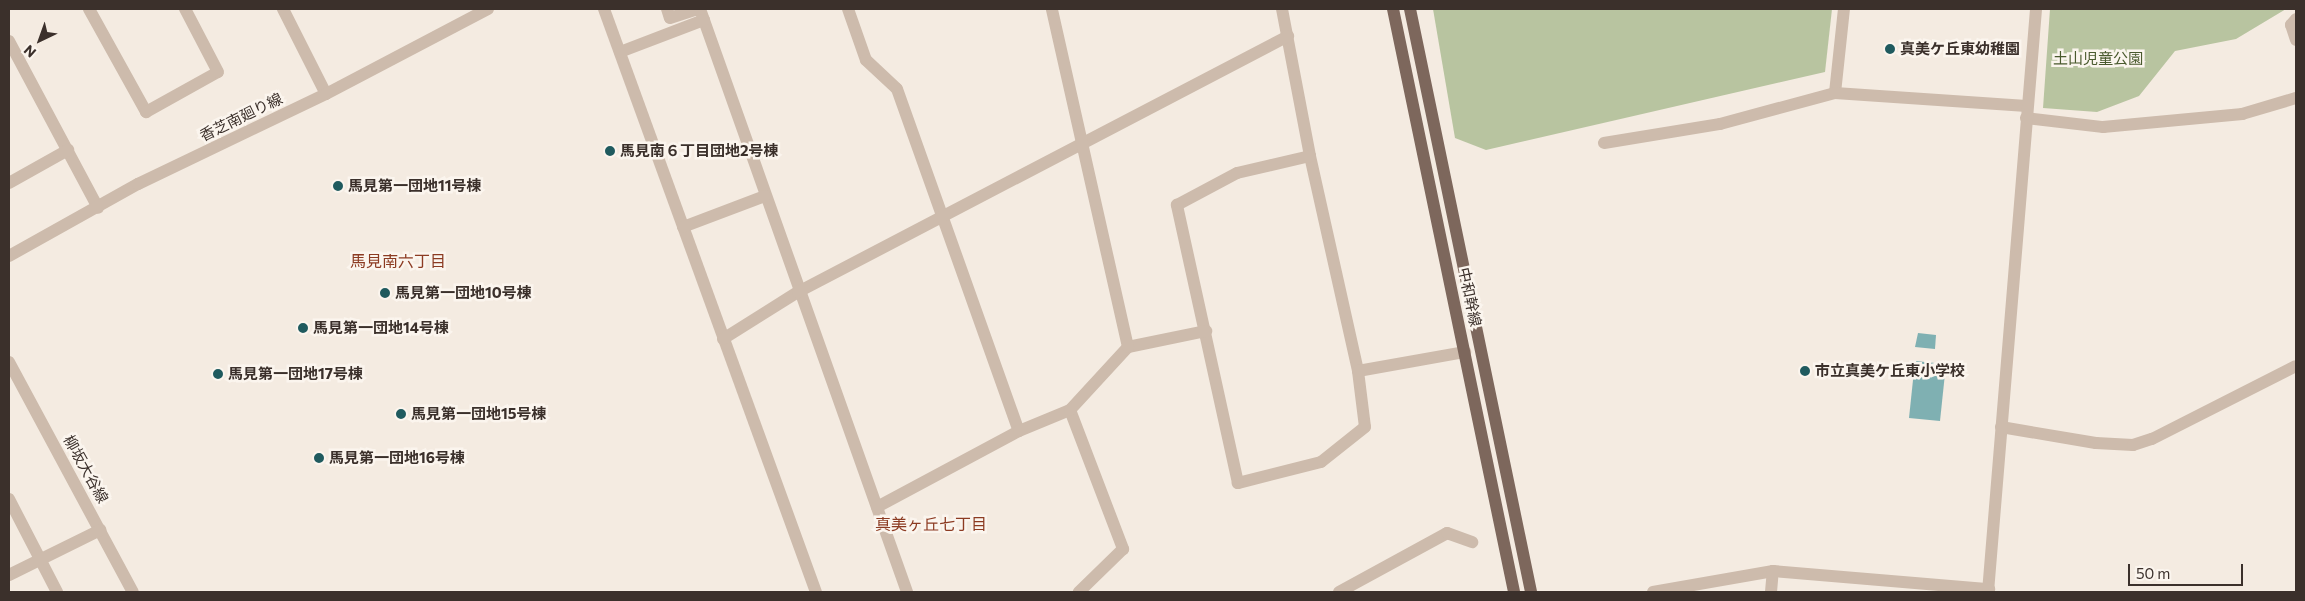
<!DOCTYPE html>
<meta charset="utf-8">
<style>
body{margin:0}
#map{position:relative;width:2305px;height:601px;overflow:hidden;background:#f4ebe1;font-family:Commissioner,"Noto Sans JP",sans-serif}
div>[style]{position:absolute}
.green>*{inset:0;background:#b8c4a0}
.water>*{inset:0;background:#7fb0b2}
.minor>*{height:12px;margin:-6px;padding:0 6px;transform-origin:6px;border-radius:6px;background:#cdbbac}
.major>*{height:12px;margin:-6px;padding:0 6px;transform-origin:6px;border-radius:6px;background:#7d675c}
.dots>*{width:14px;height:14px;translate:-50% -50%;box-sizing:border-box;border:2px solid #fbf5ee;border-radius:50%}
span{translate:-50% -50%;white-space:nowrap;text-align:center;line-height:1.15;-webkit-text-stroke:5px #fbf5ee;paint-order:stroke}
.poi-label{font-size:15px;color:#3b302b;font-weight:700}
.left{translate:0 -50%;text-align:left}
.park-label{font-size:15px;color:#4a5a2e}
.street-label{font-size:15px;color:#3b302b}
.neighbourhood-label{font-size:16px;color:#8c3b22}
.frame{position:absolute;inset:0;border:10px solid #3b302b;pointer-events:none}
.north{position:absolute;left:15px;top:15px;width:50px;height:50px;-webkit-text-stroke:4px #fbf5ee;paint-order:stroke;rotate:222deg;font-size:14px;font-weight:700;line-height:20px;text-align:center;color:#3b302b}
.north::after{content:'';display:block;margin:auto;width:18px;height:22px;background:#3b302b;clip-path:polygon(50% 0,100% 100%,50% 72%,0 100%)}
.scale{position:absolute;left:2128px;top:564px;width:115px;height:22px;box-sizing:border-box;border:2px solid #3b302b;border-top:0;padding-left:6px;font-size:15px;line-height:18px;white-space:nowrap;color:#3b302b;-webkit-text-stroke:4px #fbf5ee;paint-order:stroke}
</style>
<div id="map">
<div class="green">
<i style="clip-path:polygon(1433px 9px,1832px 9px,1825px 72px,1486px 150px,1455px 138px)"></i>
<i style="clip-path:polygon(2050px 9px,2286px 9px,2236px 39px,2175px 51px,2139px 96px,2097px 112px,2043px 108px)"></i>
</div>
<div class="water">
<i style="clip-path:polygon(1918px 333px,1936px 335px,1935px 349px,1915px 347px)"></i>
<i style="clip-path:polygon(1915px 361px,1946px 364px,1940px 421px,1909px 418px)"></i>
</div>
<div class="minor">
<i style="left:89px;top:9px;width:118px;rotate:61deg"></i>
<i style="left:146px;top:112px;width:82px;rotate:-29.1deg"></i>
<i style="left:218px;top:72px;width:71px;rotate:-117.6deg"></i>
<i style="left:283px;top:9px;width:95px;rotate:63.2deg"></i>
<i style="left:604px;top:9px;width:620px;rotate:70.02deg"></i>
<i style="left:667px;top:9px;width:9px;rotate:72deg"></i>
<i style="left:670px;top:18px;width:29px;rotate:-18deg"></i>
<i style="left:700px;top:9px;width:619px;rotate:70.45deg"></i>
<i style="left:848px;top:9px;width:54px;rotate:70.6deg"></i>
<i style="left:866px;top:60px;width:42px;rotate:43.1deg"></i>
<i style="left:897px;top:89px;width:363px;rotate:70.4deg"></i>
<i style="left:1282px;top:9px;width:150px;rotate:79.2deg"></i>
<i style="left:1310px;top:156px;width:220px;rotate:77.4deg"></i>
<i style="left:1358px;top:371px;width:56px;rotate:82.9deg"></i>
<i style="left:1365px;top:427px;width:56px;rotate:141.5deg"></i>
<i style="left:1321px;top:462px;width:86px;rotate:165.8deg"></i>
<i style="left:1238px;top:483px;width:285px;rotate:-102.4deg"></i>
<i style="left:1177px;top:205px;width:68px;rotate:-28.1deg"></i>
<i style="left:1237px;top:173px;width:75px;rotate:-13.1deg"></i>
<i style="left:2296px;top:40px;width:16px;rotate:-108deg"></i>
<i style="left:2291px;top:25px;width:8px;rotate:-50deg"></i>
<i style="left:9px;top:41px;width:189px;rotate:61.9deg"></i>
<i style="left:620px;top:52px;width:90px;rotate:-20.9deg"></i>
<i style="left:1835px;top:93px;width:84px;rotate:-83.9deg"></i>
<i style="left:2026px;top:118px;width:78px;rotate:6.7deg"></i>
<i style="left:2103px;top:127px;width:140px;rotate:-5.3deg"></i>
<i style="left:2242px;top:114px;width:56px;rotate:-16.5deg"></i>
<i style="left:1604px;top:143px;width:118px;rotate:-9.3deg"></i>
<i style="left:1720px;top:124px;width:119px;rotate:-15.1deg"></i>
<i style="left:1835px;top:93px;width:192px;rotate:3.9deg"></i>
<i style="left:9px;top:183px;width:68px;rotate:-29.2deg"></i>
<i style="left:683px;top:227px;width:88px;rotate:-20.7deg"></i>
<i style="left:9px;top:256px;width:148px;rotate:-29.2deg"></i>
<i style="left:138px;top:184px;width:208px;rotate:-25.6deg"></i>
<i style="left:326px;top:94px;width:183px;rotate:-27.7deg"></i>
<i style="left:723px;top:339px;width:89px;rotate:-32.1deg"></i>
<i style="left:798px;top:292px;width:553px;rotate:-27.58deg"></i>
<i style="left:1128px;top:347px;width:80px;rotate:-11.6deg"></i>
<i style="left:9px;top:362px;width:261px;rotate:61.7deg"></i>
<i style="left:1358px;top:371px;width:109px;rotate:-10.1deg"></i>
<i style="left:1070px;top:410px;width:149px;rotate:69.1deg"></i>
<i style="left:1123px;top:549px;width:62px;rotate:135.7deg"></i>
<i style="left:2001px;top:427px;width:96px;rotate:9.6deg"></i>
<i style="left:2096px;top:443px;width:37px;rotate:3deg"></i>
<i style="left:2133px;top:445px;width:20px;rotate:-18deg"></i>
<i style="left:2152px;top:439px;width:161px;rotate:-26.9deg"></i>
<i style="left:9px;top:499px;width:105px;rotate:62.7deg"></i>
<i style="left:877px;top:507px;width:161px;rotate:-28.2deg"></i>
<i style="left:1019px;top:431px;width:55px;rotate:-22.4deg"></i>
<i style="left:1070px;top:410px;width:86px;rotate:-47.4deg"></i>
<i style="left:1128px;top:347px;width:346px;rotate:-102.7deg"></i>
<i style="left:9px;top:575px;width:102px;rotate:-26.3deg"></i>
<i style="left:1339px;top:592px;width:123px;rotate:-28.6deg"></i>
<i style="left:1447px;top:533px;width:27px;rotate:20deg"></i>
<i style="left:1653px;top:592px;width:122px;rotate:-9.9deg"></i>
<i style="left:1773px;top:571px;width:217px;rotate:4.8deg"></i>
<i style="left:1771px;top:592px;width:21px;rotate:-85deg"></i>
<i style="left:1988px;top:592px;width:585px;rotate:-85.29deg"></i>
</div>
<div class="major">
<i style="left:1393px;top:9px;width:595px;rotate:78.27deg"></i>
<i style="left:1410px;top:9px;width:595px;rotate:78.27deg"></i>
</div>
<div class="dots">
<i style="left:1890px;top:49px;background:#1f5a5e"></i>
<i style="left:610px;top:151px;background:#1f5a5e"></i>
<i style="left:338px;top:186px;background:#1f5a5e"></i>
<i style="left:385px;top:293px;background:#1f5a5e"></i>
<i style="left:303px;top:328px;background:#1f5a5e"></i>
<i style="left:1805px;top:371px;background:#1f5a5e"></i>
<i style="left:218px;top:374px;background:#1f5a5e"></i>
<i style="left:401px;top:414px;background:#1f5a5e"></i>
<i style="left:319px;top:458px;background:#1f5a5e"></i>
</div>
<div class="poi-label">
<span class="left" style="left:1900px;top:49px">真美ケ丘東幼稚園</span>
<span class="left" style="left:620px;top:151px">馬見南６丁目団地2号棟</span>
<span class="left" style="left:348px;top:186px">馬見第一団地11号棟</span>
<span class="left" style="left:395px;top:293px">馬見第一団地10号棟</span>
<span class="left" style="left:313px;top:328px">馬見第一団地14号棟</span>
<span class="left" style="left:1815px;top:371px">市立真美ケ丘東小学校</span>
<span class="left" style="left:228px;top:374px">馬見第一団地17号棟</span>
<span class="left" style="left:411px;top:414px">馬見第一団地15号棟</span>
<span class="left" style="left:329px;top:458px">馬見第一団地16号棟</span>
</div>
<div class="park-label">
<span style="left:2098px;top:59px">土山児童公園</span>
</div>
<div class="street-label">
<span style="left:241px;top:117px;rotate:-26deg">香芝南廻り線</span>
<span style="left:1470px;top:297px;rotate:78deg">中和幹線</span>
<span style="left:86px;top:469px;rotate:61deg">柳坂大谷線</span>
</div>
<div class="neighbourhood-label">
<span style="left:398px;top:261px">馬見南六丁目</span>
<span style="left:931px;top:524px">真美ヶ丘七丁目</span>
</div>
<div class="frame"></div>
<div class="north">N</div>
<div class="scale">50 m</div>
</div>
